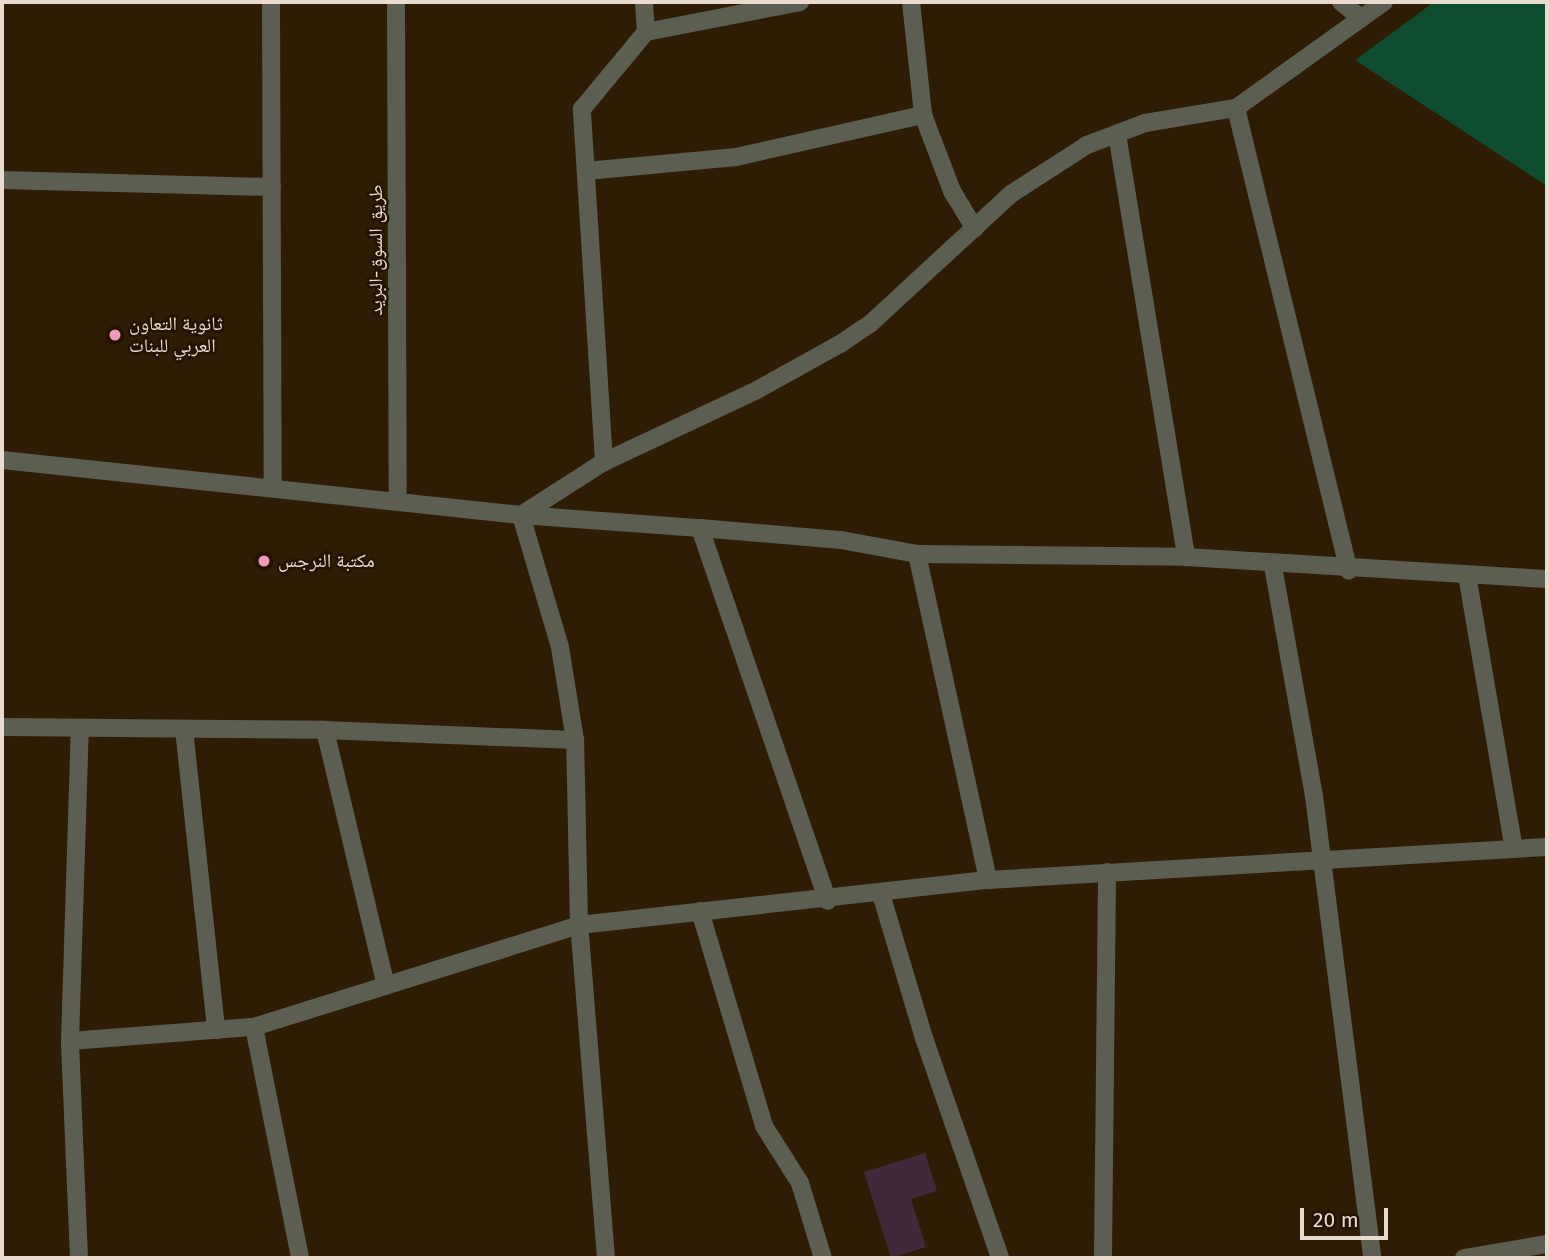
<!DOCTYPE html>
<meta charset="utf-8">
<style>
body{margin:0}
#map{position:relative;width:1549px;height:1260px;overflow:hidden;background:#2e1c04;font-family:"Fira Sans","Noto Naskh Arabic",sans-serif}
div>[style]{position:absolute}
.green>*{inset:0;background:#0f4d30}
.building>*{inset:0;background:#41293b}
.minor>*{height:18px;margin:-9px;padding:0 9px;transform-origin:9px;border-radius:9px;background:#5c5e51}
.dots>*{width:19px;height:19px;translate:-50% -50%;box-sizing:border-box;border:4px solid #241300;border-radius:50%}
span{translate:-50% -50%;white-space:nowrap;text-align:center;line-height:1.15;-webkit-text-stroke:5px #241300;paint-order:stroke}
.street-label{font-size:19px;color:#e9dcce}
.poi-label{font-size:19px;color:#e9dcce}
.left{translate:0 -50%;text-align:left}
.frame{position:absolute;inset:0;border:4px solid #e9dcce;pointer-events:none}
.scale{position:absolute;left:1300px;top:1208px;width:88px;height:32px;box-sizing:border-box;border:4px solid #e9dcce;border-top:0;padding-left:9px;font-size:21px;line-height:24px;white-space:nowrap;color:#e9dcce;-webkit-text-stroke:5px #241300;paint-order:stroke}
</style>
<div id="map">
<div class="green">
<i style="clip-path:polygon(1434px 2px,1547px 2px,1547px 186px,1355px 60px)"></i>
</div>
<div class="building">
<i style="clip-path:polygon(925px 1153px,937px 1191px,911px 1199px,926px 1247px,891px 1258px,864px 1172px)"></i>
</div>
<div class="minor">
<i style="left:271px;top:2px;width:484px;rotate:89.8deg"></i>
<i style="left:396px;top:2px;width:497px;rotate:89.8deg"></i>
<i style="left:911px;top:2px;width:114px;rotate:83.9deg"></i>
<i style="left:923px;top:115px;width:81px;rotate:69.1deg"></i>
<i style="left:952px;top:191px;width:44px;rotate:58.8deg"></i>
<i style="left:1341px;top:2px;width:26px;rotate:39deg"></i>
<i style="left:646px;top:32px;width:157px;rotate:-11deg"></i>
<i style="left:1236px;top:108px;width:476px;rotate:76.3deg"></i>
<i style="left:1117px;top:134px;width:429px;rotate:80.7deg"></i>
<i style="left:586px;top:171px;width:151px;rotate:-5.3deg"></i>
<i style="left:736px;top:157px;width:192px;rotate:-12.7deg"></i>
<i style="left:2px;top:180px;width:270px;rotate:1.5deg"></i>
<i style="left:2px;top:460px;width:522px;rotate:6.05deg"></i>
<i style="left:521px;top:515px;width:98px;rotate:-32.6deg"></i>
<i style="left:604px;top:462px;width:169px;rotate:-25.2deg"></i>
<i style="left:757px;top:390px;width:95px;rotate:-29deg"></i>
<i style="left:840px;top:344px;width:36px;rotate:-34deg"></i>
<i style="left:870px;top:324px;width:192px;rotate:-42.7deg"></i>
<i style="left:1011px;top:194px;width:90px;rotate:-32.8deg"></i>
<i style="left:1087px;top:145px;width:62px;rotate:-20.8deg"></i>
<i style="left:1145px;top:123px;width:92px;rotate:-9.4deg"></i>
<i style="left:1236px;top:108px;width:182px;rotate:-35.6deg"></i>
<i style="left:604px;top:462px;width:354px;rotate:-93.6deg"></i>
<i style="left:582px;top:109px;width:100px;rotate:-50.3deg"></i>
<i style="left:646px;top:32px;width:30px;rotate:-94deg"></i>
<i style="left:700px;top:528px;width:142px;rotate:4.9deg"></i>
<i style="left:841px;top:540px;width:77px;rotate:10.4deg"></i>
<i style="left:917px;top:554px;width:334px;rotate:77.7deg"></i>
<i style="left:917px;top:554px;width:269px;rotate:0.6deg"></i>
<i style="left:1186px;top:557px;width:362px;rotate:3.5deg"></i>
<i style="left:1273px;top:566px;width:234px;rotate:79.9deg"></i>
<i style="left:1314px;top:796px;width:466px;rotate:82.8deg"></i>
<i style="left:1467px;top:575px;width:278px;rotate:80.3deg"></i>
<i style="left:2px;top:727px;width:323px;rotate:0.5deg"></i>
<i style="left:325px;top:730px;width:250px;rotate:2.3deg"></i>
<i style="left:184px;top:729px;width:303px;rotate:83.9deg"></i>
<i style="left:325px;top:730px;width:263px;rotate:76.6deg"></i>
<i style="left:881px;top:894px;width:150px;rotate:73.4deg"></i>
<i style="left:924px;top:1038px;width:233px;rotate:70.9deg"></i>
<i style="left:700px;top:911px;width:224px;rotate:73.4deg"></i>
<i style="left:764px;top:1126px;width:67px;rotate:57.7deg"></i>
<i style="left:800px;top:1183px;width:78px;rotate:73deg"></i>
<i style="left:254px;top:1027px;width:236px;rotate:78.7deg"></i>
<i style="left:70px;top:1041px;width:185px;rotate:-4.4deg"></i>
<i style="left:254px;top:1027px;width:341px;rotate:-17.4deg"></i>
<i style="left:579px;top:925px;width:411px;rotate:-6.3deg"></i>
<i style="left:988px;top:880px;width:560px;rotate:-3.38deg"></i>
<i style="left:79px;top:1258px;width:217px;rotate:-92.4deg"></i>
<i style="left:70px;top:1041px;width:313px;rotate:-88.2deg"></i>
<i style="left:606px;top:1258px;width:334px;rotate:-94.6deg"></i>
<i style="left:579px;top:925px;width:185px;rotate:-91.2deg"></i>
<i style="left:575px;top:740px;width:94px;rotate:-99.2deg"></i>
<i style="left:560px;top:647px;width:138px;rotate:-106.5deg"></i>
<i style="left:521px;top:515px;width:179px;rotate:4.2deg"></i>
<i style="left:700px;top:528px;width:394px;rotate:71.1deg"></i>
<i style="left:1103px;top:1258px;width:386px;rotate:-89.4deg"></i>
<i style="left:1464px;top:1258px;width:84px;rotate:-9.6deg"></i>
</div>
<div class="dots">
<i style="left:115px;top:335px;background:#ef9ab8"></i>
<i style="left:264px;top:561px;background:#ef9ab8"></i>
</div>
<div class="street-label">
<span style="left:376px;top:250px;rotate:-90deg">طريق السوق-البريد</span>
</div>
<div class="poi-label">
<span class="left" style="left:129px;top:335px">ثانوية التعاون<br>العربي للبنات</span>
<span class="left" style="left:278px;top:561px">مكتبة النرجس</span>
</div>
<div class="frame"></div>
<div class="scale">20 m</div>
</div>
